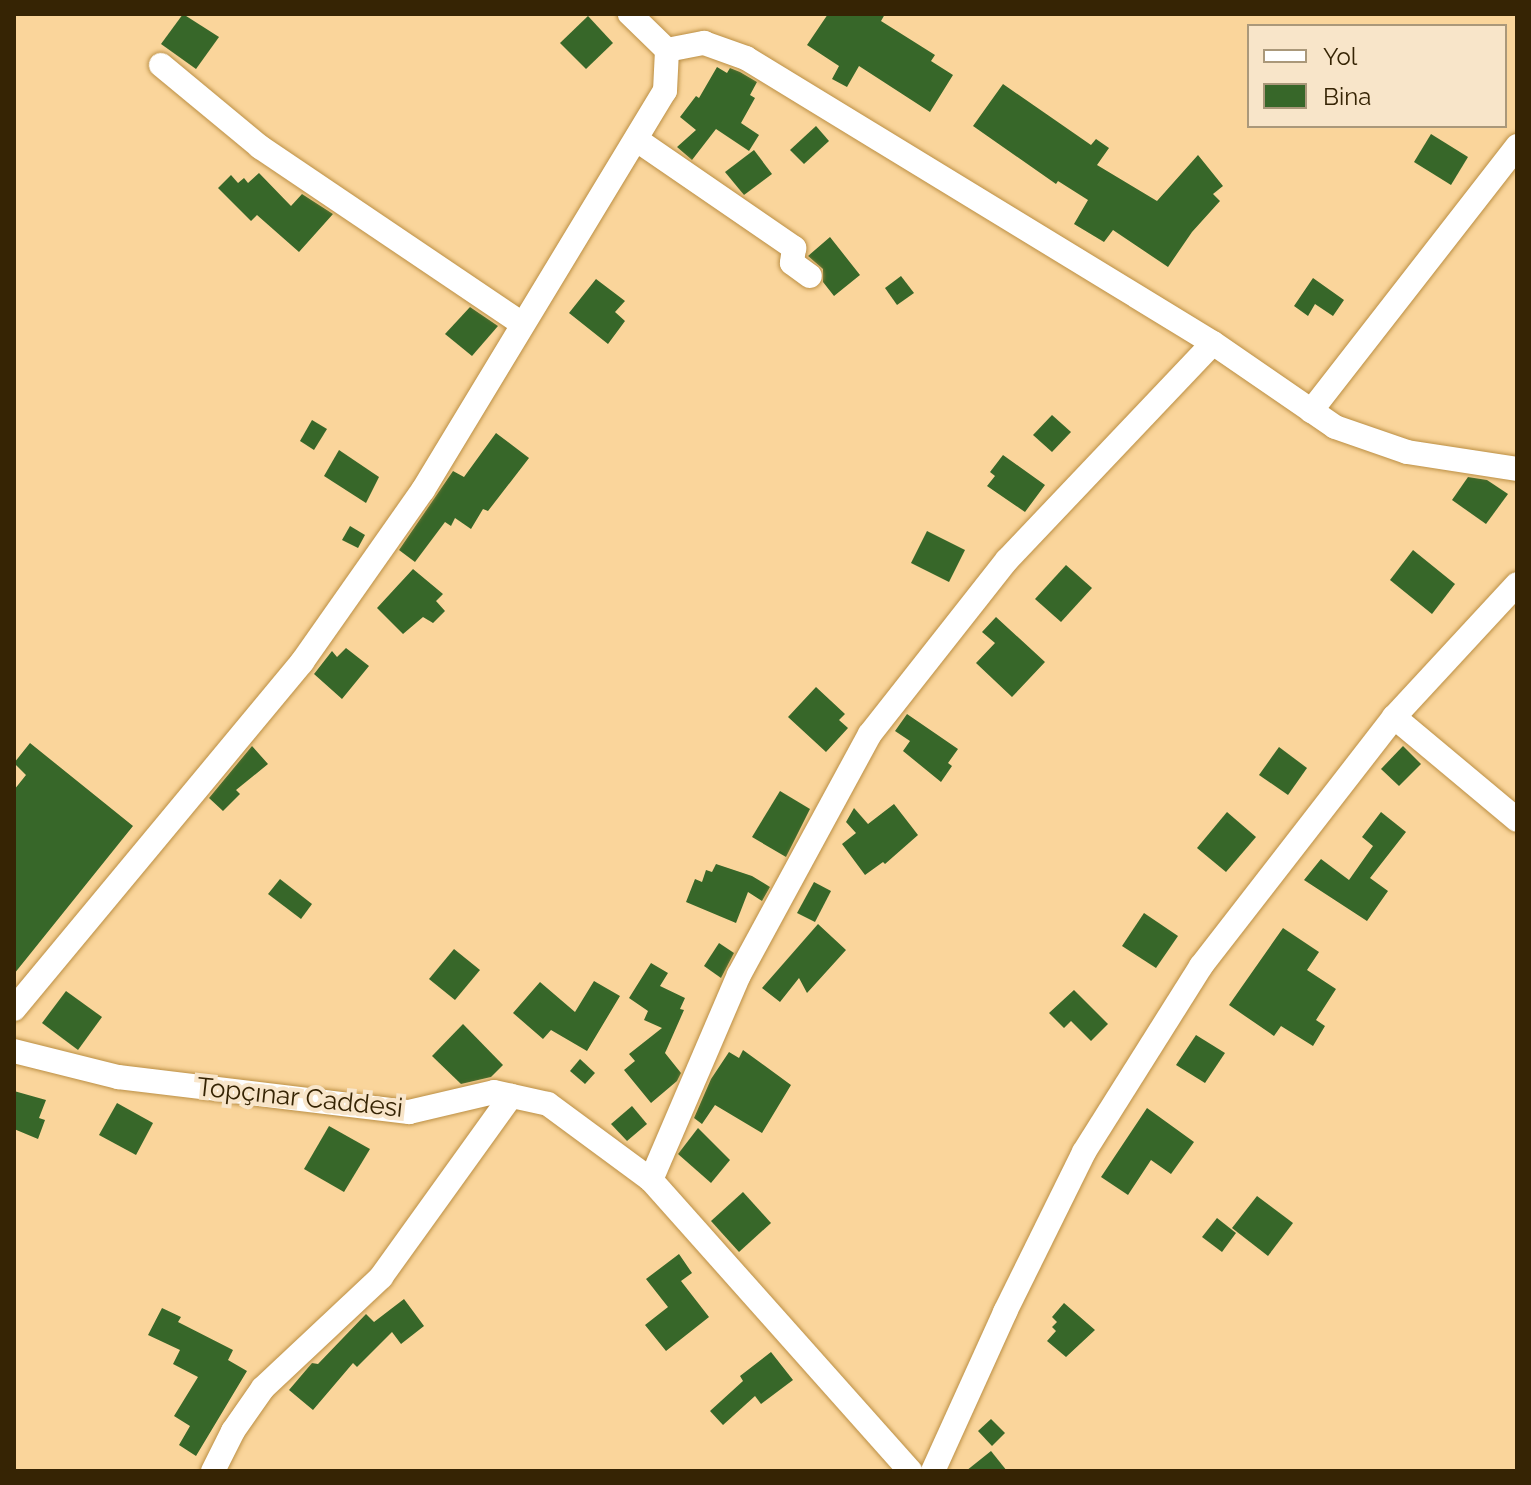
<!DOCTYPE html>
<meta charset="utf-8">
<style>
body{margin:0}
#map{position:relative;width:1531px;height:1485px;overflow:hidden;background:#fad59b;font-family:Raleway,sans-serif}
div>[style]{position:absolute}
.building>*{inset:0;background:#376729}
.roads{filter:drop-shadow(0 0 2px #bb8f44) drop-shadow(0 0 2px #bb8f44)}
.minor>*{height:24px;margin:-12px;padding:0 12px;transform-origin:12px;border-radius:12px;background:#fff}
span{translate:-50% -50%;white-space:nowrap;text-align:center;line-height:1.15;-webkit-text-stroke:8px #f8e5c9;paint-order:stroke}
.street-label{font-size:26px;color:#362404}
.frame{position:absolute;inset:0;border:16px solid #362404;pointer-events:none}
.legend{position:absolute;left:1247px;top:24px;width:260px;height:104px;box-sizing:border-box;background:#f8e5c9;border:2px solid #aa987a;margin:0;padding:10px 14px;list-style:none;font-size:24px;color:#362404}
.legend li{display:flex;align-items:center;gap:16px;height:40px}
.legend b{width:40px;border:2px solid #aa987a}
</style>
<div id="map">
<div class="building">
<i style="clip-path:polygon(183px 14px,219px 37px,196px 69px,161px 44px)"></i>
<i style="clip-path:polygon(828px 14px,885px 14px,881px 21px,935px 55px,931px 61px,953px 75px,930px 112px,859px 66px,847px 87px,832px 79px,839px 66px,807px 45px)"></i>
<i style="clip-path:polygon(588px 16px,613px 43px,586px 69px,560px 43px)"></i>
<i style="clip-path:polygon(717px 67px,727px 73px,730px 68px,740px 72px,757px 82px,750px 95px,755px 98px,741px 123px,759px 135px,749px 151px,716px 129px,692px 160px,677px 147px,696px 130px,680px 117px,696px 96px,699px 98px)"></i>
<i style="clip-path:polygon(1003px 84px,1091px 145px,1096px 139px,1109px 148px,1097px 165px,1157px 201px,1198px 155px,1223px 186px,1213px 194px,1220px 201px,1192px 232px,1168px 267px,1113px 230px,1104px 242px,1074px 224px,1088px 200px,1058px 181px,1056px 184px,973px 126px)"></i>
<i style="clip-path:polygon(816px 126px,829px 141px,804px 164px,790px 150px)"></i>
<i style="clip-path:polygon(1431px 134px,1468px 157px,1451px 185px,1414px 162px)"></i>
<i style="clip-path:polygon(754px 150px,772px 174px,744px 195px,725px 172px)"></i>
<i style="clip-path:polygon(259px 173px,291px 206px,302px 194px,333px 214px,299px 252px,257px 215px,251px 221px,218px 188px,231px 175px,238px 183px,244px 178px,248px 183px)"></i>
<i style="clip-path:polygon(830px 237px,860px 275px,834px 296px,823px 282px,823px 269px,808px 256px)"></i>
<i style="clip-path:polygon(901px 276px,914px 293px,897px 305px,885px 288px)"></i>
<i style="clip-path:polygon(1313px 278px,1344px 300px,1333px 316px,1315px 304px,1308px 316px,1294px 306px)"></i>
<i style="clip-path:polygon(596px 279px,625px 301px,615px 312px,625px 321px,608px 344px,569px 313px)"></i>
<i style="clip-path:polygon(470px 307px,498px 326px,472px 356px,445px 334px)"></i>
<i style="clip-path:polygon(1052px 415px,1071px 432px,1052px 452px,1033px 435px)"></i>
<i style="clip-path:polygon(312px 420px,327px 429px,314px 450px,300px 441px)"></i>
<i style="clip-path:polygon(496px 433px,529px 458px,488px 511px,483px 509px,471px 529px,455px 518px,451px 526px,445px 522px,415px 562px,399px 550px,453px 471px,464px 477px)"></i>
<i style="clip-path:polygon(339px 450px,379px 477px,366px 503px,324px 476px)"></i>
<i style="clip-path:polygon(1003px 455px,1045px 485px,1025px 512px,987px 486px,995px 476px,990px 472px)"></i>
<i style="clip-path:polygon(1468px 477px,1487px 480px,1508px 494px,1486px 524px,1452px 500px)"></i>
<i style="clip-path:polygon(350px 526px,365px 535px,358px 548px,342px 540px)"></i>
<i style="clip-path:polygon(927px 531px,965px 550px,949px 582px,911px 563px)"></i>
<i style="clip-path:polygon(1413px 550px,1455px 584px,1432px 614px,1390px 580px)"></i>
<i style="clip-path:polygon(1066px 565px,1092px 588px,1061px 622px,1035px 599px)"></i>
<i style="clip-path:polygon(413px 569px,443px 594px,436px 601px,445px 611px,433px 623px,423px 617px,403px 634px,377px 608px)"></i>
<i style="clip-path:polygon(996px 617px,1045px 662px,1012px 697px,976px 663px,995px 643px,982px 632px)"></i>
<i style="clip-path:polygon(346px 648px,369px 666px,342px 699px,314px 674px,332px 651px,337px 657px)"></i>
<i style="clip-path:polygon(816px 687px,845px 714px,839px 720px,848px 728px,826px 752px,788px 717px)"></i>
<i style="clip-path:polygon(907px 714px,958px 749px,948px 763px,952px 766px,941px 782px,903px 751px,910px 741px,895px 731px)"></i>
<i style="clip-path:polygon(30px 743px,133px 826px,14px 974px,14px 790px,26px 775px,14px 763px)"></i>
<i style="clip-path:polygon(252px 746px,268px 764px,236px 790px,240px 794px,223px 811px,209px 798px)"></i>
<i style="clip-path:polygon(1403px 746px,1421px 764px,1399px 786px,1381px 769px)"></i>
<i style="clip-path:polygon(1279px 747px,1307px 768px,1288px 795px,1259px 775px)"></i>
<i style="clip-path:polygon(780px 791px,810px 809px,786px 857px,752px 837px)"></i>
<i style="clip-path:polygon(894px 804px,918px 835px,885px 864px,883px 862px,865px 875px,842px 844px,856px 833px,846px 822px,854px 808px,868px 824px)"></i>
<i style="clip-path:polygon(1227px 812px,1256px 837px,1226px 872px,1197px 848px)"></i>
<i style="clip-path:polygon(1381px 812px,1406px 832px,1370px 878px,1388px 891px,1367px 921px,1304px 880px,1321px 859px,1349px 880px,1373px 846px,1362px 837px)"></i>
<i style="clip-path:polygon(716px 864px,752px 876px,770px 887px,762px 901px,748px 892px,736px 923px,686px 902px,695px 879px,702px 882px,706px 870px,712px 872px)"></i>
<i style="clip-path:polygon(280px 879px,312px 904px,301px 919px,268px 894px)"></i>
<i style="clip-path:polygon(814px 882px,831px 891px,815px 922px,797px 913px)"></i>
<i style="clip-path:polygon(1144px 913px,1178px 936px,1156px 968px,1122px 946px)"></i>
<i style="clip-path:polygon(818px 924px,846px 950px,807px 993px,799px 978px,780px 1002px,762px 988px)"></i>
<i style="clip-path:polygon(1283px 928px,1319px 952px,1307px 970px,1336px 989px,1316px 1020px,1325px 1026px,1313px 1046px,1281px 1026px,1274px 1036px,1229px 1005px)"></i>
<i style="clip-path:polygon(719px 943px,734px 953px,721px 978px,704px 966px)"></i>
<i style="clip-path:polygon(454px 949px,480px 970px,455px 1000px,429px 979px)"></i>
<i style="clip-path:polygon(651px 963px,668px 973px,660px 986px,685px 998px,680px 1009px,684px 1010px,665px 1053px,681px 1073px,677px 1081px,651px 1103px,624px 1070px,635px 1061px,629px 1054px,662px 1028px,644px 1020px,648px 1011px,629px 998px)"></i>
<i style="clip-path:polygon(594px 981px,620px 996px,587px 1051px,551px 1030px,543px 1039px,513px 1013px,540px 982px,575px 1012px)"></i>
<i style="clip-path:polygon(1074px 990px,1108px 1024px,1091px 1041px,1071px 1021px,1064px 1028px,1049px 1013px)"></i>
<i style="clip-path:polygon(66px 991px,102px 1017px,78px 1050px,42px 1023px)"></i>
<i style="clip-path:polygon(463px 1024px,503px 1065px,491px 1077px,461px 1084px,432px 1056px)"></i>
<i style="clip-path:polygon(1196px 1035px,1225px 1053px,1205px 1083px,1176px 1065px)"></i>
<i style="clip-path:polygon(743px 1050px,791px 1085px,762px 1133px,715px 1105px,702px 1124px,694px 1118px,711px 1079px,729px 1052px,739px 1058px)"></i>
<i style="clip-path:polygon(580px 1059px,595px 1073px,585px 1084px,570px 1071px)"></i>
<i style="clip-path:polygon(14px 1091px,46px 1100px,39px 1118px,45px 1120px,38px 1139px,14px 1129px)"></i>
<i style="clip-path:polygon(117px 1103px,153px 1123px,136px 1155px,99px 1135px)"></i>
<i style="clip-path:polygon(632px 1106px,647px 1124px,627px 1141px,611px 1124px)"></i>
<i style="clip-path:polygon(1147px 1108px,1194px 1142px,1171px 1174px,1151px 1160px,1128px 1195px,1101px 1177px)"></i>
<i style="clip-path:polygon(329px 1126px,370px 1149px,344px 1192px,304px 1169px)"></i>
<i style="clip-path:polygon(698px 1128px,730px 1160px,711px 1183px,678px 1154px)"></i>
<i style="clip-path:polygon(743px 1192px,771px 1223px,739px 1252px,711px 1221px)"></i>
<i style="clip-path:polygon(1257px 1196px,1293px 1223px,1268px 1256px,1232px 1228px)"></i>
<i style="clip-path:polygon(1217px 1218px,1236px 1233px,1222px 1252px,1202px 1237px)"></i>
<i style="clip-path:polygon(679px 1254px,692px 1273px,681px 1281px,709px 1317px,666px 1351px,645px 1325px,668px 1307px,646px 1279px)"></i>
<i style="clip-path:polygon(404px 1299px,424px 1326px,401px 1344px,392px 1332px,357px 1367px,353px 1363px,313px 1410px,289px 1390px,312px 1363px,318px 1364px,366px 1314px,374px 1322px)"></i>
<i style="clip-path:polygon(1064px 1303px,1095px 1330px,1066px 1357px,1047px 1341px,1056px 1331px,1052px 1327px,1057px 1322px,1052px 1317px)"></i>
<i style="clip-path:polygon(162px 1308px,181px 1317px,178px 1322px,233px 1350px,228px 1360px,247px 1371px,196px 1456px,179px 1445px,190px 1426px,174px 1416px,198px 1377px,173px 1364px,180px 1350px,148px 1335px)"></i>
<i style="clip-path:polygon(771px 1352px,793px 1380px,761px 1404px,755px 1396px,723px 1425px,710px 1411px,743px 1381px,740px 1376px)"></i>
<i style="clip-path:polygon(991px 1419px,1005px 1433px,992px 1446px,978px 1431px)"></i>
<i style="clip-path:polygon(991px 1451px,1007px 1471px,966px 1471px)"></i>
</div>
<div class="roads">
<div class="minor">
<i style="left:667px;top:50px;width:38px;rotate:-11deg"></i>
<i style="left:704px;top:43px;width:45px;rotate:19.7deg"></i>
<i style="left:746px;top:58px;width:547px;rotate:31.39deg"></i>
<i style="left:1213px;top:343px;width:148px;rotate:34.5deg"></i>
<i style="left:1335px;top:427px;width:76px;rotate:19.1deg"></i>
<i style="left:1407px;top:452px;width:111px;rotate:8.8deg"></i>
<i style="left:161px;top:65px;width:129px;rotate:39.6deg"></i>
<i style="left:260px;top:147px;width:315px;rotate:34deg"></i>
<i style="left:637px;top:140px;width:191px;rotate:34.5deg"></i>
<i style="left:794px;top:248px;width:15px;rotate:98deg"></i>
<i style="left:792px;top:263px;width:22px;rotate:36deg"></i>
<i style="left:1311px;top:411px;width:336px;rotate:-52.1deg"></i>
<i style="left:1394px;top:717px;width:160px;rotate:39.9deg"></i>
<i style="left:14px;top:1009px;width:451px;rotate:-50.3deg"></i>
<i style="left:302px;top:662px;width:210px;rotate:-54.9deg"></i>
<i style="left:423px;top:490px;width:467px;rotate:-58.8deg"></i>
<i style="left:665px;top:91px;width:41px;rotate:-87.2deg"></i>
<i style="left:667px;top:50px;width:52px;rotate:-135.8deg"></i>
<i style="left:14px;top:1051px;width:107px;rotate:14deg"></i>
<i style="left:118px;top:1077px;width:293px;rotate:6.9deg"></i>
<i style="left:409px;top:1112px;width:87px;rotate:-13.2deg"></i>
<i style="left:494px;top:1092px;width:55px;rotate:12.5deg"></i>
<i style="left:548px;top:1104px;width:128px;rotate:36.4deg"></i>
<i style="left:651px;top:1180px;width:390px;rotate:48.3deg"></i>
<i style="left:651px;top:1180px;width:223px;rotate:-66.8deg"></i>
<i style="left:739px;top:975px;width:274px;rotate:-61.5deg"></i>
<i style="left:870px;top:734px;width:221px;rotate:-51.8deg"></i>
<i style="left:1007px;top:560px;width:299px;rotate:-46.5deg"></i>
<i style="left:213px;top:1471px;width:45px;rotate:-63.4deg"></i>
<i style="left:233px;top:1431px;width:52px;rotate:-55.1deg"></i>
<i style="left:263px;top:1388px;width:162px;rotate:-43.2deg"></i>
<i style="left:381px;top:1277px;width:223px;rotate:-54.3deg"></i>
<i style="left:933px;top:1471px;width:175px;rotate:-65.6deg"></i>
<i style="left:1005px;top:1312px;width:178px;rotate:-63.7deg"></i>
<i style="left:1084px;top:1152px;width:220px;rotate:-57.8deg"></i>
<i style="left:1201px;top:966px;width:315px;rotate:-52.2deg"></i>
<i style="left:1394px;top:717px;width:181px;rotate:-47.2deg"></i>
</div>
</div>
<div class="street-label">
<span style="left:300px;top:1098px;rotate:6deg">Topçınar Caddesi</span>
</div>
<div class="frame"></div>
<ul class="legend">
<li><b style="height:10px;background:#fff"></b>Yol</li>
<li><b style="height:22px;background:#376729"></b>Bina</li>
</ul>
</div>
